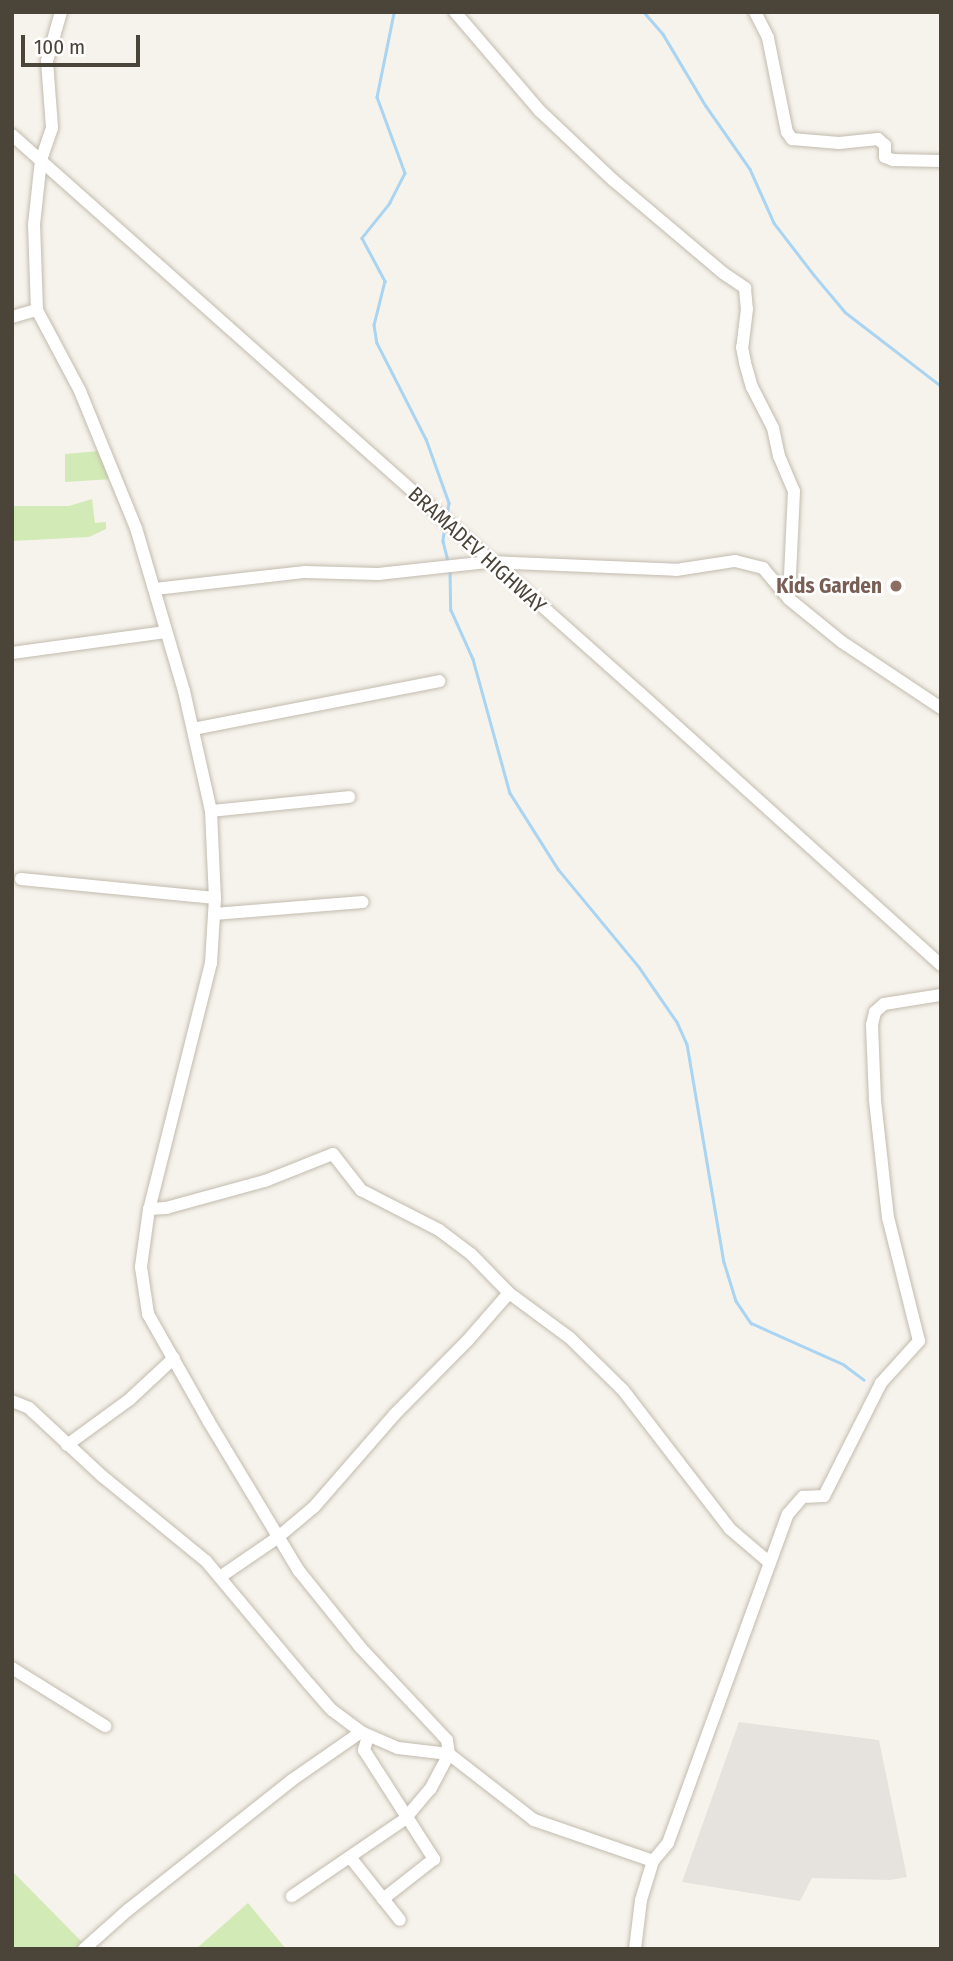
<!DOCTYPE html>
<style>
body{margin:0}
#map{position:relative;width:953px;height:1961px;overflow:hidden;background:#f6f3ec;font-family:"Fira Sans Condensed",sans-serif}
div>[style]{position:absolute}
.industrial>*{inset:0;background:#e6e2dd}
.green>*{inset:0;background:#d2eab5}
.stream>*{height:2.5px;margin:-1.25px;padding:0 1.25px;transform-origin:1.25px;border-radius:1.25px;background:#a9d4f2}
.roads{filter:drop-shadow(0 0 2px #c2bbae) drop-shadow(0 0 2px #c2bbae)}
.minor>*{height:12px;margin:-6px;padding:0 6px;transform-origin:6px;border-radius:6px;background:#fff}
.dots>*{width:19px;height:19px;translate:-50% -50%;box-sizing:border-box;border:4px solid #fff;border-radius:50%}
span{translate:-50% -50%;white-space:nowrap;text-align:center;line-height:1.15;-webkit-text-stroke:5px #fff;paint-order:stroke}
.street-label{font-size:21px;color:#4b4439}
.education-label{font-size:21px;color:#785e54;font-weight:700}
.right{translate:-100% -50%;text-align:right}
.frame{position:absolute;inset:0;border:14px solid #4b4439;pointer-events:none}
.scale{position:absolute;left:21px;top:35px;width:119px;height:32px;box-sizing:border-box;border:4px solid #4b4439;border-top:0;padding-left:9px;font-size:21px;line-height:24px;white-space:nowrap;color:#4b4439;-webkit-text-stroke:5px #fff;paint-order:stroke}
</style>
<div id="map">
<div class="industrial">
<i style="clip-path:polygon(739px 1722px,879px 1740px,907px 1877px,890px 1880px,812px 1878px,800px 1901px,682px 1882px)"></i>
</div>
<div class="green">
<i style="clip-path:polygon(99px 451px,113px 479px,65px 482px,65px 454px)"></i>
<i style="clip-path:polygon(92px 499px,95px 523px,106px 522px,106px 529px,89px 537px,12px 541px,12px 506px,69px 506px)"></i>
<i style="clip-path:polygon(12px 1871px,84px 1944px,80px 1949px,12px 1949px)"></i>
<i style="clip-path:polygon(248px 1903px,286px 1949px,196px 1949px)"></i>
</div>
<div class="stream">
<i style="left:397px;top:12px;width:3px;rotate:162deg"></i>
<i style="left:394px;top:13px;width:86px;rotate:101.4deg"></i>
<i style="left:377px;top:97px;width:81px;rotate:69.8deg"></i>
<i style="left:405px;top:173px;width:34px;rotate:117deg"></i>
<i style="left:390px;top:203px;width:45px;rotate:128.7deg"></i>
<i style="left:362px;top:238px;width:49px;rotate:61.9deg"></i>
<i style="left:385px;top:281px;width:45px;rotate:104deg"></i>
<i style="left:374px;top:325px;width:18px;rotate:81deg"></i>
<i style="left:377px;top:343px;width:108px;rotate:63deg"></i>
<i style="left:426px;top:439px;width:68px;rotate:70.2deg"></i>
<i style="left:449px;top:503px;width:13px;rotate:99deg"></i>
<i style="left:644px;top:12px;width:29px;rotate:49deg"></i>
<i style="left:663px;top:34px;width:84px;rotate:59.2deg"></i>
<i style="left:706px;top:106px;width:77px;rotate:55.1deg"></i>
<i style="left:750px;top:169px;width:59px;rotate:66deg"></i>
<i style="left:774px;top:223px;width:66px;rotate:52.4deg"></i>
<i style="left:814px;top:275px;width:48px;rotate:50deg"></i>
<i style="left:845px;top:312px;width:121px;rotate:37.6deg"></i>
<i style="left:445px;top:526px;width:15px;rotate:98deg"></i>
<i style="left:443px;top:541px;width:21px;rotate:76deg"></i>
<i style="left:450px;top:571px;width:39px;rotate:89deg"></i>
<i style="left:451px;top:610px;width:54px;rotate:65.8deg"></i>
<i style="left:473px;top:659px;width:139px;rotate:74.6deg"></i>
<i style="left:510px;top:793px;width:90px;rotate:57.7deg"></i>
<i style="left:558px;top:869px;width:127px;rotate:50.4deg"></i>
<i style="left:639px;top:967px;width:67px;rotate:55.4deg"></i>
<i style="left:677px;top:1022px;width:24px;rotate:66deg"></i>
<i style="left:687px;top:1044px;width:221px;rotate:80.4deg"></i>
<i style="left:724px;top:1262px;width:41px;rotate:72.9deg"></i>
<i style="left:736px;top:1301px;width:27px;rotate:56deg"></i>
<i style="left:751px;top:1323px;width:101px;rotate:24deg"></i>
<i style="left:843px;top:1364px;width:26px;rotate:37deg"></i>
</div>
<div class="roads">
<div class="minor">
<i style="left:61px;top:12px;width:51px;rotate:105.9deg"></i>
<i style="left:47px;top:61px;width:67px;rotate:85.7deg"></i>
<i style="left:52px;top:128px;width:34px;rotate:109deg"></i>
<i style="left:41px;top:160px;width:64px;rotate:96.2deg"></i>
<i style="left:34px;top:224px;width:86px;rotate:88deg"></i>
<i style="left:37px;top:310px;width:92px;rotate:62deg"></i>
<i style="left:80px;top:391px;width:148px;rotate:67.8deg"></i>
<i style="left:136px;top:528px;width:170px;rotate:73.6deg"></i>
<i style="left:184px;top:691px;width:123px;rotate:77.3deg"></i>
<i style="left:211px;top:811px;width:87px;rotate:87.4deg"></i>
<i style="left:215px;top:898px;width:65px;rotate:93.5deg"></i>
<i style="left:211px;top:963px;width:254px;rotate:104.1deg"></i>
<i style="left:149px;top:1209px;width:59px;rotate:97.9deg"></i>
<i style="left:141px;top:1267px;width:48px;rotate:81.5deg"></i>
<i style="left:148px;top:1314px;width:124px;rotate:60.5deg"></i>
<i style="left:209px;top:1422px;width:174px;rotate:58.9deg"></i>
<i style="left:299px;top:1571px;width:97px;rotate:51.2deg"></i>
<i style="left:360px;top:1647px;width:127px;rotate:46.9deg"></i>
<i style="left:447px;top:1740px;width:14px;rotate:82deg"></i>
<i style="left:449px;top:1754px;width:40px;rotate:118deg"></i>
<i style="left:430px;top:1789px;width:39px;rotate:130deg"></i>
<i style="left:405px;top:1819px;width:137px;rotate:145.7deg"></i>
<i style="left:455px;top:12px;width:130px;rotate:49.4deg"></i>
<i style="left:540px;top:111px;width:100px;rotate:43.4deg"></i>
<i style="left:613px;top:180px;width:144px;rotate:40.2deg"></i>
<i style="left:723px;top:273px;width:27px;rotate:34deg"></i>
<i style="left:745px;top:288px;width:21px;rotate:85deg"></i>
<i style="left:747px;top:309px;width:38px;rotate:97deg"></i>
<i style="left:742px;top:347px;width:16px;rotate:79deg"></i>
<i style="left:745px;top:363px;width:25px;rotate:74deg"></i>
<i style="left:752px;top:387px;width:46px;rotate:62.9deg"></i>
<i style="left:773px;top:428px;width:29px;rotate:78deg"></i>
<i style="left:779px;top:456px;width:38px;rotate:67deg"></i>
<i style="left:794px;top:491px;width:108px;rotate:92.7deg"></i>
<i style="left:755px;top:12px;width:29px;rotate:63deg"></i>
<i style="left:768px;top:38px;width:96px;rotate:78.6deg"></i>
<i style="left:787px;top:132px;width:9px;rotate:54deg"></i>
<i style="left:792px;top:139px;width:47px;rotate:4.9deg"></i>
<i style="left:839px;top:143px;width:39px;rotate:-6deg"></i>
<i style="left:878px;top:139px;width:9px;rotate:41deg"></i>
<i style="left:885px;top:145px;width:12px;rotate:90deg"></i>
<i style="left:885px;top:157px;width:9px;rotate:21deg"></i>
<i style="left:893px;top:160px;width:48px;rotate:1.2deg"></i>
<i style="left:12px;top:135px;width:841px;rotate:41.63deg"></i>
<i style="left:641px;top:694px;width:404px;rotate:42.1deg"></i>
<i style="left:12px;top:317px;width:26px;rotate:-16deg"></i>
<i style="left:155px;top:589px;width:151px;rotate:-6.5deg"></i>
<i style="left:305px;top:572px;width:73px;rotate:1.6deg"></i>
<i style="left:378px;top:574px;width:112px;rotate:-6.2deg"></i>
<i style="left:489px;top:562px;width:187px;rotate:2.4deg"></i>
<i style="left:676px;top:570px;width:60px;rotate:-8.7deg"></i>
<i style="left:735px;top:561px;width:29px;rotate:14deg"></i>
<i style="left:763px;top:568px;width:40px;rotate:50deg"></i>
<i style="left:789px;top:599px;width:68px;rotate:39.1deg"></i>
<i style="left:842px;top:642px;width:119px;rotate:33.7deg"></i>
<i style="left:12px;top:653px;width:155px;rotate:-7.8deg"></i>
<i style="left:193px;top:729px;width:251px;rotate:-11deg"></i>
<i style="left:211px;top:811px;width:139px;rotate:-5.8deg"></i>
<i style="left:21px;top:879px;width:195px;rotate:5.6deg"></i>
<i style="left:214px;top:914px;width:149px;rotate:-4.6deg"></i>
<i style="left:149px;top:1209px;width:17px;rotate:-3deg"></i>
<i style="left:166px;top:1208px;width:103px;rotate:-15.3deg"></i>
<i style="left:265px;top:1181px;width:73px;rotate:-21.7deg"></i>
<i style="left:333px;top:1154px;width:46px;rotate:52.1deg"></i>
<i style="left:361px;top:1190px;width:88px;rotate:27.1deg"></i>
<i style="left:439px;top:1230px;width:40px;rotate:37deg"></i>
<i style="left:471px;top:1254px;width:54px;rotate:45.7deg"></i>
<i style="left:509px;top:1293px;width:76px;rotate:36.4deg"></i>
<i style="left:570px;top:1338px;width:74px;rotate:44.5deg"></i>
<i style="left:623px;top:1390px;width:175px;rotate:52.4deg"></i>
<i style="left:730px;top:1529px;width:52px;rotate:40.4deg"></i>
<i style="left:12px;top:1401px;width:18px;rotate:22deg"></i>
<i style="left:29px;top:1408px;width:100px;rotate:43deg"></i>
<i style="left:102px;top:1476px;width:134px;rotate:39.3deg"></i>
<i style="left:206px;top:1561px;width:160px;rotate:50.1deg"></i>
<i style="left:309px;top:1684px;width:35px;rotate:49deg"></i>
<i style="left:332px;top:1710px;width:36px;rotate:37deg"></i>
<i style="left:361px;top:1732px;width:40px;rotate:23.4deg"></i>
<i style="left:398px;top:1748px;width:51px;rotate:6.7deg"></i>
<i style="left:449px;top:1754px;width:108px;rotate:37.8deg"></i>
<i style="left:534px;top:1820px;width:126px;rotate:19deg"></i>
<i style="left:67px;top:1445px;width:78px;rotate:-36.1deg"></i>
<i style="left:130px;top:1399px;width:60px;rotate:-43deg"></i>
<i style="left:220px;top:1577px;width:69px;rotate:-34.4deg"></i>
<i style="left:277px;top:1538px;width:48px;rotate:-40deg"></i>
<i style="left:314px;top:1507px;width:123px;rotate:-48.9deg"></i>
<i style="left:395px;top:1414px;width:104px;rotate:-45.4deg"></i>
<i style="left:468px;top:1340px;width:62px;rotate:-48.9deg"></i>
<i style="left:12px;top:1668px;width:110px;rotate:31.9deg"></i>
<i style="left:368px;top:1736px;width:15px;rotate:106deg"></i>
<i style="left:364px;top:1750px;width:130px;rotate:57.3deg"></i>
<i style="left:434px;top:1859px;width:65px;rotate:141.9deg"></i>
<i style="left:350px;top:1857px;width:80px;rotate:51.6deg"></i>
<i style="left:84px;top:1949px;width:59px;rotate:-41.6deg"></i>
<i style="left:128px;top:1910px;width:209px;rotate:-38.4deg"></i>
<i style="left:292px;top:1780px;width:84px;rotate:-34.8deg"></i>
<i style="left:635px;top:1949px;width:49px;rotate:-83deg"></i>
<i style="left:641px;top:1900px;width:41px;rotate:-72.9deg"></i>
<i style="left:653px;top:1861px;width:23px;rotate:-50deg"></i>
<i style="left:668px;top:1843px;width:350px;rotate:-70deg"></i>
<i style="left:788px;top:1514px;width:23px;rotate:-49deg"></i>
<i style="left:803px;top:1497px;width:21px;rotate:-3deg"></i>
<i style="left:824px;top:1496px;width:127px;rotate:-63.2deg"></i>
<i style="left:881px;top:1383px;width:57px;rotate:-47.9deg"></i>
<i style="left:919px;top:1341px;width:127px;rotate:-104.1deg"></i>
<i style="left:888px;top:1218px;width:119px;rotate:-96.3deg"></i>
<i style="left:875px;top:1100px;width:75px;rotate:-92.3deg"></i>
<i style="left:872px;top:1025px;width:13px;rotate:-77deg"></i>
<i style="left:875px;top:1012px;width:12px;rotate:-42deg"></i>
<i style="left:884px;top:1004px;width:58px;rotate:-9deg"></i>
</div>
</div>
<div class="dots">
<i style="left:896px;top:586px;background:#8d6e63"></i>
</div>
<div class="street-label">
<span style="left:477px;top:550px;rotate:42deg">BRAMADEV HIGHWAY</span>
</div>
<div class="education-label">
<span class="right" style="left:882px;top:586px">Kids Garden</span>
</div>
<div class="frame"></div>
<div class="scale">100 m</div>
</div>
